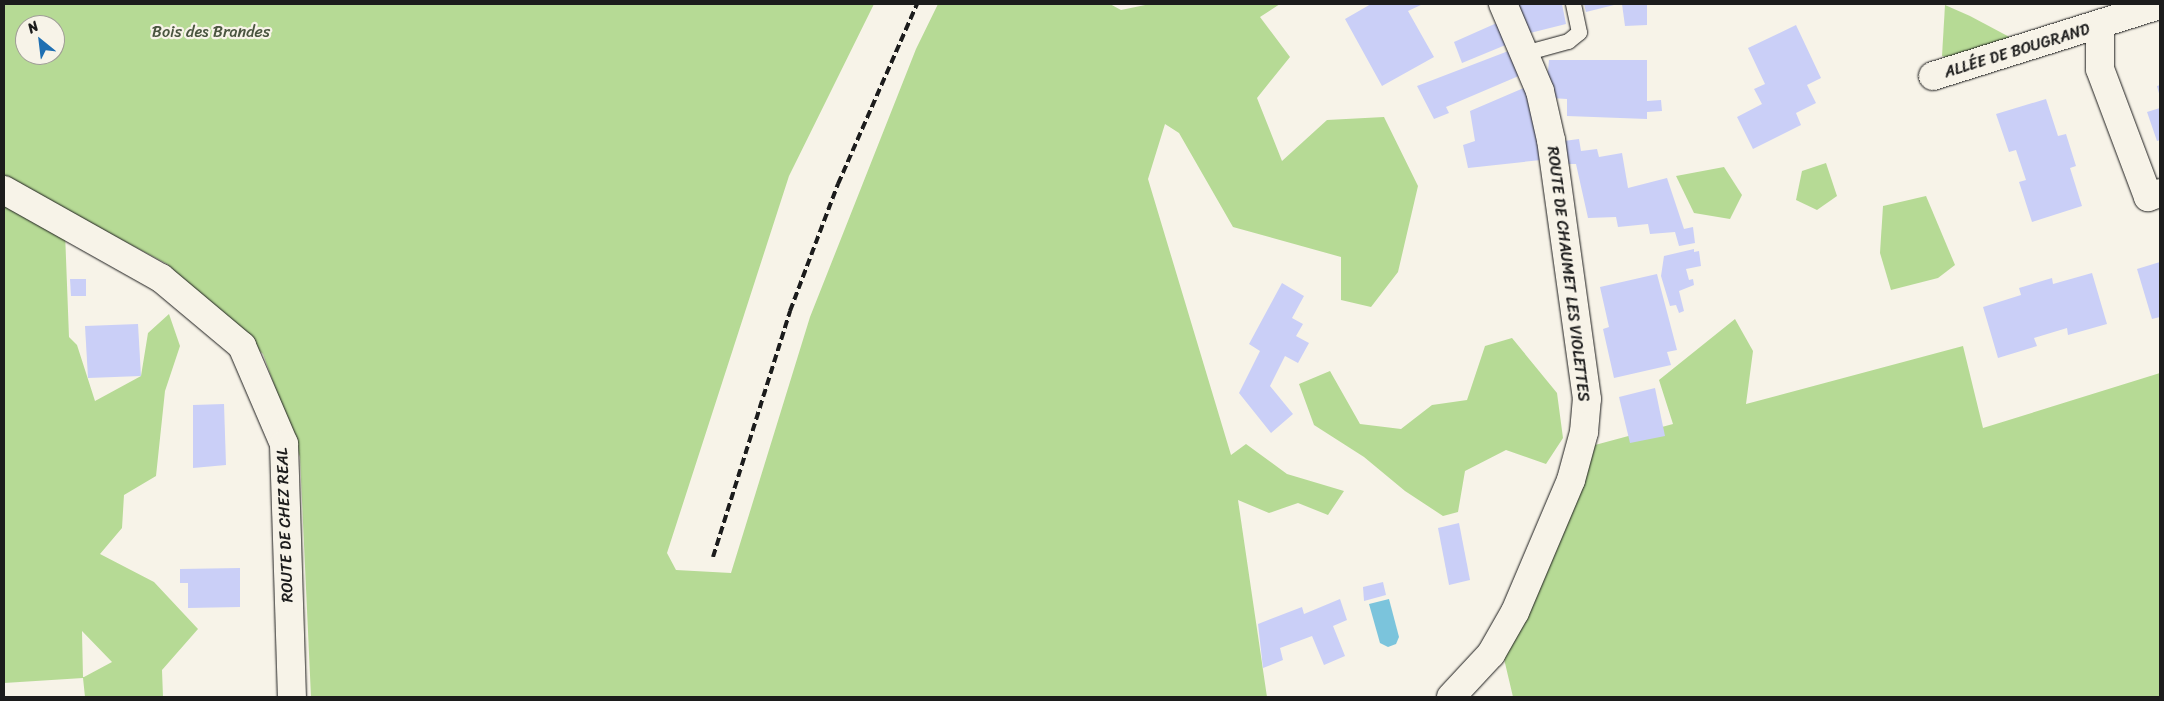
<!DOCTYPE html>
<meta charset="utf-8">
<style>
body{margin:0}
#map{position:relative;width:2164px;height:701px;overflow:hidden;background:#f7f3e8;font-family:Sriracha,sans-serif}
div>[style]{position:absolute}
.green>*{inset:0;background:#b6da95}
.water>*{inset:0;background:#7bc4dc}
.building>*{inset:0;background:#cacff7}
.roads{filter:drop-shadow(0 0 1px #1c1c1c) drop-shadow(0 0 1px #1c1c1c)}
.service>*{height:15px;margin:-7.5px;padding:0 7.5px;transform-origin:7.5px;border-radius:7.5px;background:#f7f3e8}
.minor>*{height:28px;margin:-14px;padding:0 14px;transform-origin:14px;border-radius:14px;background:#f7f3e8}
.rail>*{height:4px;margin-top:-2px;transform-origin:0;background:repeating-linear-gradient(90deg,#1c1c1c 0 8px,transparent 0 12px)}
span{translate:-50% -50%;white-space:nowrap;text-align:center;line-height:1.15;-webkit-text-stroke:4.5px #f7f3e8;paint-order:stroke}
.park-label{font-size:16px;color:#4a5540}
.street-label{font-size:16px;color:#1c1c1c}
.frame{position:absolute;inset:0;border:5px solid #1c1c1c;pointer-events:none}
.north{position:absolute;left:15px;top:15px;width:50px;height:50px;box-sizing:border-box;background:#f7f3e8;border:1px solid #9f9d96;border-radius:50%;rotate:331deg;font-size:14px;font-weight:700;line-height:20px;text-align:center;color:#1c1c1c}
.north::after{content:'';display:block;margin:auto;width:18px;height:22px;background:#1f6fb2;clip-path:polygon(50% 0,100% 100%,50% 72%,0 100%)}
</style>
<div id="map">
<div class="green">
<i style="clip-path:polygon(evenodd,4px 4px,874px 4px,789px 176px,667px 553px,676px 570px,731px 573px,810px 317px,916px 49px,938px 4px,1110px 4px,1121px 10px,1150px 4px,1280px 4px,1260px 17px,1290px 57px,1257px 98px,1282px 161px,1327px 120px,1384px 117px,1418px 186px,1398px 272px,1371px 307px,1341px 300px,1341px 257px,1233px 227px,1179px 133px,1165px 124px,1148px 179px,1231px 455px,1246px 444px,1287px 474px,1344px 491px,1328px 515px,1298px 503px,1269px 513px,1238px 500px,1267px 697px,311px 697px,300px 457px,263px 354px,167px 264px,4px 177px,4px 4px,25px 25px,55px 25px,55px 55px,25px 55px,25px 25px)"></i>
<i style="clip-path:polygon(1945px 5px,1970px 16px,2017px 41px,1953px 59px,1942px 56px)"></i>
<i style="clip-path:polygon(1826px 163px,1837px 196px,1817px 210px,1796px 200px,1802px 171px)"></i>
<i style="clip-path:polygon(1724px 167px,1742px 195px,1730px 219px,1694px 213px,1676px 176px)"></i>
<i style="clip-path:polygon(1926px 196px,1955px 265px,1938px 278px,1891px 290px,1880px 253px,1883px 206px)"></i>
<i style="clip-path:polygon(evenodd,4px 201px,65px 232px,69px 337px,77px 345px,95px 401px,141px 376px,148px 333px,169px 314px,180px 346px,165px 391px,156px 476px,124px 495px,122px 528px,100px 554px,154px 582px,198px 629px,162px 670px,163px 697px,85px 697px,83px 678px,4px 683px,4px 201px,82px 631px,112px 662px,84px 677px,83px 677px,82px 631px)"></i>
<i style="clip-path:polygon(1735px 319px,1753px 351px,1746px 404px,1963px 346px,1983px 428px,2160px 373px,2160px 697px,1513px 697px,1501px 646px,1595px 445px,1673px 424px,1659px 380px)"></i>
<i style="clip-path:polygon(1512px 338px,1557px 393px,1563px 438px,1546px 464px,1506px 450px,1465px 471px,1458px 512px,1443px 516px,1405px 491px,1364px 457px,1314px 425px,1299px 384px,1330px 371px,1360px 424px,1401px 429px,1432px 405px,1467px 400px,1485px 346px)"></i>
</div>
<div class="water">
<i style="clip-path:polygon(1389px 599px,1399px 637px,1396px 644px,1388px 647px,1380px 643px,1369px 604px)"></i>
</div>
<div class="building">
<i style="clip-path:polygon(1371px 4px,1423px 4px,1408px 11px,1434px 57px,1382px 86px,1345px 19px)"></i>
<i style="clip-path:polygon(1519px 4px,1562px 4px,1566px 24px,1526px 34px)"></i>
<i style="clip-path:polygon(1584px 4px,1618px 4px,1586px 12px)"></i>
<i style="clip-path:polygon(1622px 4px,1647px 4px,1647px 25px,1625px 26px)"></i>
<i style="clip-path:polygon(1499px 22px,1508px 44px,1462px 63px,1454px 42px)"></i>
<i style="clip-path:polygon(1796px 25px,1821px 78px,1807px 85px,1816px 103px,1796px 113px,1801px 125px,1753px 149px,1737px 117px,1762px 104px,1754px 89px,1765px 84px,1748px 48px)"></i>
<i style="clip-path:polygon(1511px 50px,1521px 75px,1446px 107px,1449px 113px,1434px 119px,1417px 86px)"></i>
<i style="clip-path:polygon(1549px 60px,1647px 60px,1647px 101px,1661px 100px,1662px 111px,1647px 112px,1647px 119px,1567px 116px,1567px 99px,1551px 98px,1547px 83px)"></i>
<i style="clip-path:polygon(2160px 85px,2160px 97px,2157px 86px)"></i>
<i style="clip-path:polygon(1526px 87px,1539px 128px,1541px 160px,1468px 168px,1463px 145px,1475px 141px,1470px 111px)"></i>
<i style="clip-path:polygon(2046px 99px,2058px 136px,2066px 134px,2076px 166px,2070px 168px,2082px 206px,2032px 222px,2019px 182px,2026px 180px,2016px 150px,2009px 152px,1996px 114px)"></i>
<i style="clip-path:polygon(2160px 108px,2160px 140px,2157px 141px,2147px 112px)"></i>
<i style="clip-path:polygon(1579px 139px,1581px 151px,1597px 149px,1599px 157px,1622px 153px,1628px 188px,1667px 178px,1684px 229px,1693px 227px,1695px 243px,1679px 246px,1675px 232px,1650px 234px,1648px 224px,1618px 227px,1616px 217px,1588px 218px,1576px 164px,1560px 164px,1556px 142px)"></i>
<i style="clip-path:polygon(1694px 249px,1694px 252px,1699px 251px,1701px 266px,1686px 269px,1689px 280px,1693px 279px,1694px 285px,1679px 291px,1684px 311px,1679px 313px,1676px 305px,1670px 306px,1661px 276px,1664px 256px)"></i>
<i style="clip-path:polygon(2160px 262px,2160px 317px,2152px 319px,2137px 269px)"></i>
<i style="clip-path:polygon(2092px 273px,2107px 324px,2068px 335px,2067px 328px,2034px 338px,2037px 346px,1998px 358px,1983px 307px,2021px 295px,2019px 288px,2052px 278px,2053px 284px)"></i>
<i style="clip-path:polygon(1657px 274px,1677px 350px,1667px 352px,1671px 365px,1614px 378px,1603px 329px,1609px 327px,1600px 287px)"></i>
<i style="clip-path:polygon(70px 279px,86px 279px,86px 296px,71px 296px)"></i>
<i style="clip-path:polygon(1282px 283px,1304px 296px,1292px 318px,1303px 324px,1296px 336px,1309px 343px,1298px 363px,1285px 356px,1270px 386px,1293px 414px,1271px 433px,1239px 393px,1260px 351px,1249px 344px)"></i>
<i style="clip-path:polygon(138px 324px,141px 376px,88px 378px,85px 326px)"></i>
<i style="clip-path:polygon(1655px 388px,1665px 436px,1630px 443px,1619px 397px)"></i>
<i style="clip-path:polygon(224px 404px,226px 465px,193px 468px,193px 405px)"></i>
<i style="clip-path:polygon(1459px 523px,1470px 580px,1449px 585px,1438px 528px)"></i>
<i style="clip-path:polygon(240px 568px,240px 607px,188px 608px,188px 583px,180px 583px,180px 569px)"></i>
<i style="clip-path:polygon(1383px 582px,1386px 595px,1364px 601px,1363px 587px)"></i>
<i style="clip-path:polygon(1340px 599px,1347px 620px,1333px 626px,1345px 656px,1324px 665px,1312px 636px,1280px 648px,1283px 660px,1263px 668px,1258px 624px,1302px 607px,1304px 614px)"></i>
</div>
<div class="roads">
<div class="service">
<i style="left:1524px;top:53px;width:46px;rotate:-15.3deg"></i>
<i style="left:1568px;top:41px;width:14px;rotate:-39deg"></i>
<i style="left:1579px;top:32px;width:29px;rotate:-102deg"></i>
</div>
<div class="minor">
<i style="left:2100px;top:25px;width:44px;rotate:90deg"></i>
<i style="left:2100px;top:69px;width:137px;rotate:69.4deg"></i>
<i style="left:2148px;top:197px;width:13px;rotate:-18deg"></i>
<i style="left:1933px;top:76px;width:238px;rotate:-17.4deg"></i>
<i style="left:4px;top:190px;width:180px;rotate:29.3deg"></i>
<i style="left:161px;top:278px;width:106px;rotate:40deg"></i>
<i style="left:242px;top:346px;width:107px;rotate:66.8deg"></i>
<i style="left:284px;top:444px;width:253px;rotate:88.2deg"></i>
<i style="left:1451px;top:697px;width:59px;rotate:-47.1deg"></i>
<i style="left:1491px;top:654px;width:48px;rotate:-60.3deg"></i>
<i style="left:1515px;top:612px;width:143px;rotate:-67deg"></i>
<i style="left:1571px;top:480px;width:50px;rotate:-74.8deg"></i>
<i style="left:1584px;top:432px;width:33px;rotate:-85deg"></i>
<i style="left:1587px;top:399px;width:261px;rotate:-97.9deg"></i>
<i style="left:1551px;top:140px;width:50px;rotate:-102.7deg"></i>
<i style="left:1540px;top:91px;width:95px;rotate:-113deg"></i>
</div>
</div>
<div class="rail">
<i style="left:713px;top:557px;width:258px;rotate:-72.6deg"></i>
<i style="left:790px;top:311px;width:136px;rotate:-69.3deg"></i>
<i style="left:838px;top:184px;width:197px;rotate:-66.3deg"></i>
</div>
<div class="park-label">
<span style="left:211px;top:32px">Bois des Brandes</span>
</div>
<div class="street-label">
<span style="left:2017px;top:51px;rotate:-17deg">ALLÉE DE BOUGRAND</span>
<span style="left:1568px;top:274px;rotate:83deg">ROUTE DE CHAUMET LES VIOLETTES</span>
<span style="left:285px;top:525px;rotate:-92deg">ROUTE DE CHEZ REAL</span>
</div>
<div class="frame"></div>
<div class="north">N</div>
</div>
